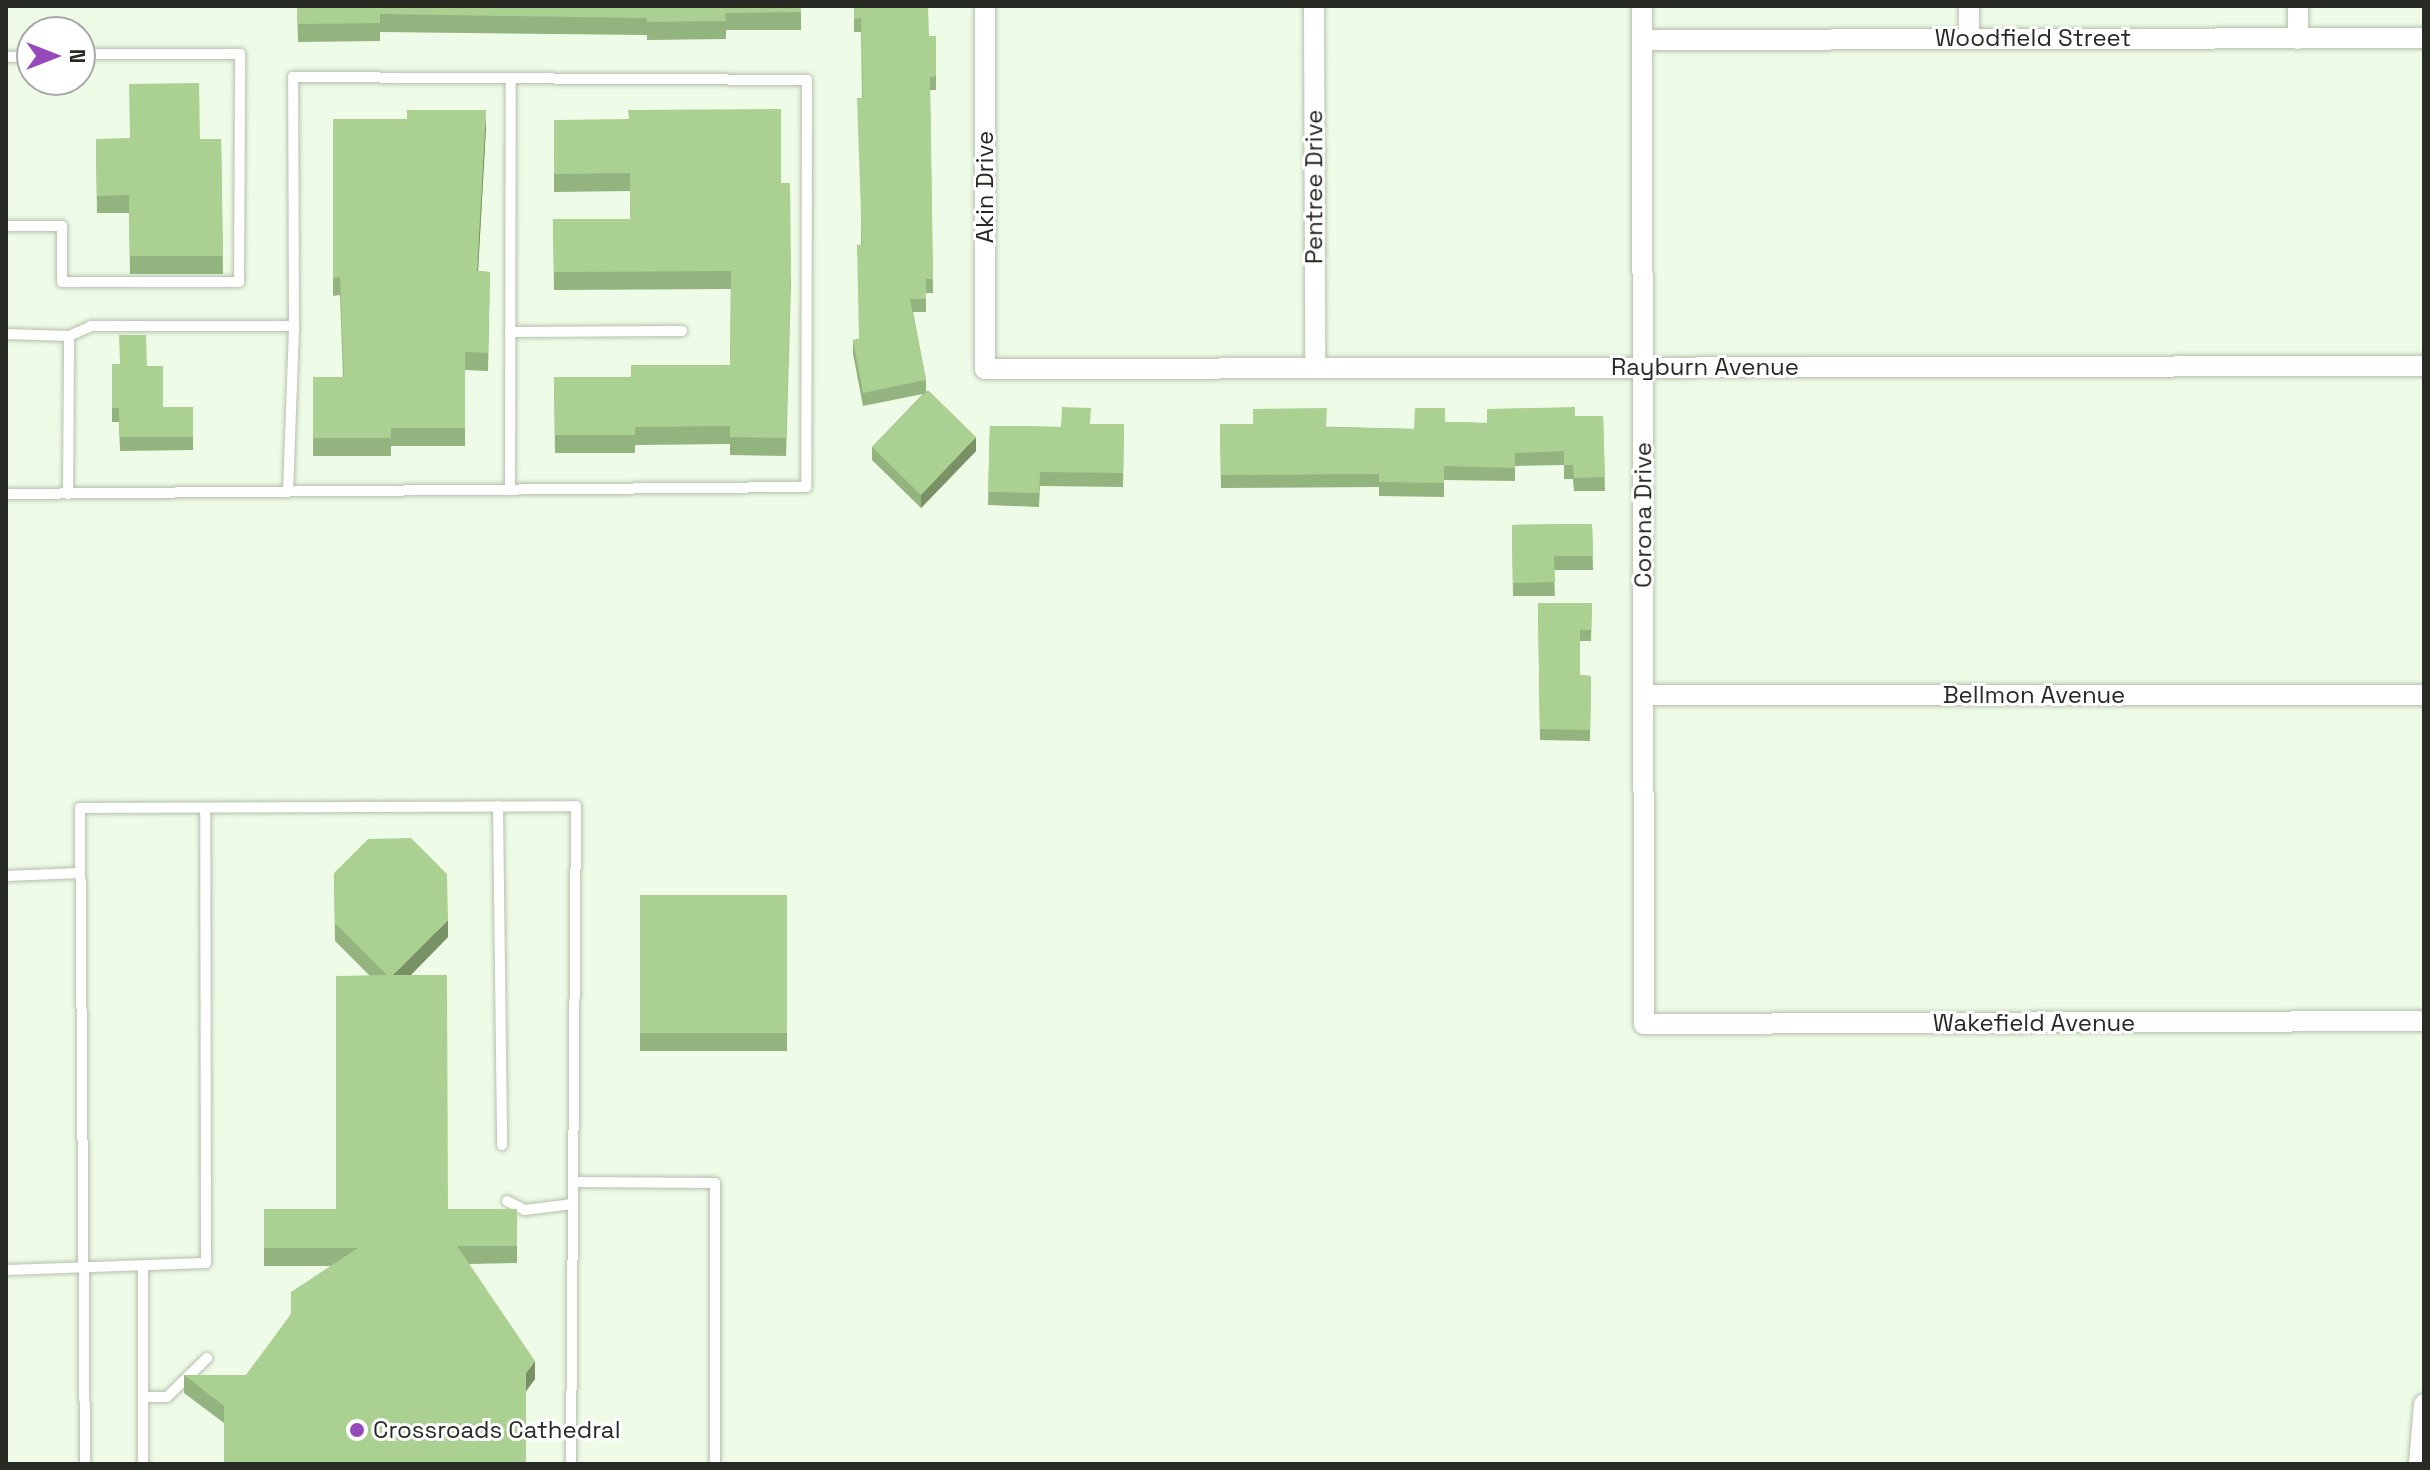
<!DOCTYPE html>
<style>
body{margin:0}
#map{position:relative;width:2430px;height:1470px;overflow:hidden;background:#eefbe7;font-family:"Space Grotesk",sans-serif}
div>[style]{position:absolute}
.roads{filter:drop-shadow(0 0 2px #b4c0ac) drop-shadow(0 0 2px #b4c0ac)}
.lane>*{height:10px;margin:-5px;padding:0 5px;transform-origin:5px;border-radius:5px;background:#fff}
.street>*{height:20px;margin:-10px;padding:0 10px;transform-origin:10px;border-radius:10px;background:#fff}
.wall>*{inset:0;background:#93b47e}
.shaded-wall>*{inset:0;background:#789266}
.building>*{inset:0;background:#abd192}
.dots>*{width:22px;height:22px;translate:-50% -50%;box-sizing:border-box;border:4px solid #fff;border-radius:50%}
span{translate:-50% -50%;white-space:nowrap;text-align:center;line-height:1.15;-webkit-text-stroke:6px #fff;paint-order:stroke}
.street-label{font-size:24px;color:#262a23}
.poi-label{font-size:24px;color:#262a23}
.left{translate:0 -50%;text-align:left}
.frame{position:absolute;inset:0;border:8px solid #262a23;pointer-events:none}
.north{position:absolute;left:16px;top:16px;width:80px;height:80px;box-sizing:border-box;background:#fff;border:2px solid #a8aaa7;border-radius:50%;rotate:90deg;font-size:22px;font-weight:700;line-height:32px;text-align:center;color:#262a23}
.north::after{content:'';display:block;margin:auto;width:28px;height:36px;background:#9649bb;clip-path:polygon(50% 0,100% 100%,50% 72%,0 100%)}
</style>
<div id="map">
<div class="roads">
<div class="lane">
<i style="left:6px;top:57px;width:26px;rotate:-2deg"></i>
<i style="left:6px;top:226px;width:56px"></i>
<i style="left:62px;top:226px;width:56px;rotate:90deg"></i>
<i style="left:62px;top:282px;width:177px"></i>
<i style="left:239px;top:282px;width:228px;rotate:-89.7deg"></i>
<i style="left:240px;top:54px;width:160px;rotate:180deg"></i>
<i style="left:510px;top:332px;width:172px;rotate:-0.3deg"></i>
<i style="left:6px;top:334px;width:63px;rotate:1.8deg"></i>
<i style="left:69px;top:336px;width:24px;rotate:-24deg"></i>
<i style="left:91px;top:326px;width:203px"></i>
<i style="left:294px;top:326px;width:249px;rotate:-90.2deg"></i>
<i style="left:293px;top:77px;width:514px;rotate:0.33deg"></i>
<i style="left:807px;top:80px;width:407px;rotate:90.1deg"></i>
<i style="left:806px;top:487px;width:800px;rotate:179.5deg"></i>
<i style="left:510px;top:490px;width:411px;rotate:-89.9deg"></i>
<i style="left:288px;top:492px;width:166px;rotate:-87.9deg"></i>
<i style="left:68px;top:494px;width:158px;rotate:-89.6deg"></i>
<i style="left:498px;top:806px;width:339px;rotate:89.3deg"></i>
<i style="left:6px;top:876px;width:74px;rotate:-2.3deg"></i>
<i style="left:573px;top:1182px;width:142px;rotate:0.4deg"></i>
<i style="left:715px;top:1183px;width:281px;rotate:90deg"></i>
<i style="left:507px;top:1201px;width:20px;rotate:27deg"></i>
<i style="left:525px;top:1210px;width:48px;rotate:-7.1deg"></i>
<i style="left:143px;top:1267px;width:197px;rotate:90deg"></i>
<i style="left:6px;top:1270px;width:200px;rotate:-2deg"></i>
<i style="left:206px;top:1263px;width:455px;rotate:-90.1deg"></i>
<i style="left:143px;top:1397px;width:24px"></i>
<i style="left:167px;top:1397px;width:56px;rotate:-44.3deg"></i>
<i style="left:85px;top:1464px;width:656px;rotate:-90.44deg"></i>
<i style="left:80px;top:808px;width:496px;rotate:-0.2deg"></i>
<i style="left:576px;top:806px;width:658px;rotate:90.44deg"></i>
</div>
<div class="street">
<i style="left:985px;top:6px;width:363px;rotate:90deg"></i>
<i style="left:985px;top:369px;width:1439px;rotate:-0.12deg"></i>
<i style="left:1314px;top:6px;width:362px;rotate:89.8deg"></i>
<i style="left:1642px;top:6px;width:1018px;rotate:89.89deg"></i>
<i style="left:1644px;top:1024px;width:780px;rotate:-0.22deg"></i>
<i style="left:1969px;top:6px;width:32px;rotate:90deg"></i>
<i style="left:2298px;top:6px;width:33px;rotate:90deg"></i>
<i style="left:1643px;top:40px;width:781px;rotate:-0.15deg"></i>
<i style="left:1644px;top:695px;width:780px"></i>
<i style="left:2419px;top:1464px;width:60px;rotate:-85.2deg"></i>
</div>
</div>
<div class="wall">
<i style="clip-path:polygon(297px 6px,801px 6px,801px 30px,726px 30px,726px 39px,647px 40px,647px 35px,380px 32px,380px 41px,298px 42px)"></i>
<i style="clip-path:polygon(854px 6px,929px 36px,936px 36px,936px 90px,930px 90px,933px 293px,926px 293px,926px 312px,913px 312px,926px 380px,926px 391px,976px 451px,921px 508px,872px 460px,872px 447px,923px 394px,863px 406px,853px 354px,853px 340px,859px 339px,861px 245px,862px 98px,861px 32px,854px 32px)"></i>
<i style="clip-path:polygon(333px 119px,486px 127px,478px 271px,490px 272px,488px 371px,465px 370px,465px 446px,391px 446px,391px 456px,313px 456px,313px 377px,343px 377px,340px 295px,333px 296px)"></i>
<i style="clip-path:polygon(554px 120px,781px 183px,791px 281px,786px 456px,730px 455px,730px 444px,635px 445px,635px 453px,555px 453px,554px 377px,631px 377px,730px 365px,731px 289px,554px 290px,553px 219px,630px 219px,630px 191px,554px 192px)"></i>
<i style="clip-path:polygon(96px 139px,221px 139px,223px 274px,130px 274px,129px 213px,97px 213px)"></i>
<i style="clip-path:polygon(147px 366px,163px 407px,193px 407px,193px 450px,120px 451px,119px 422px,112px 422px,112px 377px)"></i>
<i style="clip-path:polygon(1575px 416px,1603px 416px,1605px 491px,1574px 491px,1573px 479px,1564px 479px,1564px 465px,1515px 466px,1515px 481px,1444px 480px,1444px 497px,1379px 496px,1379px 487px,1221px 488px,1220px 424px,1414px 429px,1445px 422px,1487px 423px)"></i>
<i style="clip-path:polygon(1091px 424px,1124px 424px,1123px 487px,1040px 486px,1039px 507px,988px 505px,990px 426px,1061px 427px)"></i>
<i style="clip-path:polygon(1592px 524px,1593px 570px,1554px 570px,1555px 596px,1513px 596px,1512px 525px)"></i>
<i style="clip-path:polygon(1538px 603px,1592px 603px,1591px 641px,1580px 641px,1580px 675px,1591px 676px,1590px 741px,1540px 740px)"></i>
<i style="clip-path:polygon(334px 873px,448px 937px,411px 975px,448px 1209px,517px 1209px,517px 1263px,469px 1264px,535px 1379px,526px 1391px,224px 1423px,184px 1393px,184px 1375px,246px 1375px,331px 1266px,264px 1266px,264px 1209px,336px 1209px,370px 976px,335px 941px)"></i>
<i style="clip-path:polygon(640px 895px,787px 895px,787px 1051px,640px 1051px)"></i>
</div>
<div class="shaded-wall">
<i style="clip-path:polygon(486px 110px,486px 127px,477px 289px,477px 271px)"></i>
<i style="clip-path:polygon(976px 437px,976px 451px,921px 508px,921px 495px)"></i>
<i style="clip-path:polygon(448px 920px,448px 937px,393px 993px,393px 975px)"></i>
<i style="clip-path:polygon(535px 1361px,535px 1379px,526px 1391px,526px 1373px)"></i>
</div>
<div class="building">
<i style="clip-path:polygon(297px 6px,801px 6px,801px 12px,725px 13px,726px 21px,647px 22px,647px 18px,380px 14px,380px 23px,298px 24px)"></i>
<i style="clip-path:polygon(854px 6px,928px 6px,929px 36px,936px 36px,936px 76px,930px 77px,933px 279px,926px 279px,926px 299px,910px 299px,926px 380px,863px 393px,853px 340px,859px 339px,857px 245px,862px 245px,857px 98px,863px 98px,861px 18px,854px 19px)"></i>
<i style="clip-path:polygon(199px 83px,200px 139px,221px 139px,223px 256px,130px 256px,129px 195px,97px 196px,96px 139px,130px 138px,129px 84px)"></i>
<i style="clip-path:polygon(781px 109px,781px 183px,790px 183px,791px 263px,786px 438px,730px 437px,730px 426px,635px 427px,635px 435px,555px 435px,554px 377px,631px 377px,631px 365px,730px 365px,731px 271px,554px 272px,553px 219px,630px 219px,630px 173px,554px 174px,554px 120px,629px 119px,628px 110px)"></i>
<i style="clip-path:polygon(407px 110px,486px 110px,477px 271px,490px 272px,488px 353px,465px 352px,465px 428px,391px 428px,391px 438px,313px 438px,313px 377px,344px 377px,340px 277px,333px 278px,333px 119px,407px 119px)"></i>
<i style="clip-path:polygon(119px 335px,146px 335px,147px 366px,163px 366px,163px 407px,193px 407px,193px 437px,120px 437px,119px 408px,112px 408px,112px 364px,120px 364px)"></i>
<i style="clip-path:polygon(928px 390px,976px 437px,921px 495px,872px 447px)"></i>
<i style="clip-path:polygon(1062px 407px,1091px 408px,1090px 424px,1124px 424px,1123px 473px,1040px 472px,1039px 493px,988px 492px,990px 426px,1061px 427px)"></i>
<i style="clip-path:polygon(1575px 407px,1575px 416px,1603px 416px,1605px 477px,1574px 478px,1573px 465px,1564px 465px,1564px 451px,1515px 453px,1515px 468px,1444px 466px,1444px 483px,1379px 482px,1379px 474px,1221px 475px,1220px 424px,1253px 424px,1253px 409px,1327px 408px,1326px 427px,1414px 429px,1415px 408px,1445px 408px,1445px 422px,1487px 423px,1487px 409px)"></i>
<i style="clip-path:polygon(1592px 524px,1593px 556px,1554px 556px,1555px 582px,1513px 583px,1512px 525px)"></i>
<i style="clip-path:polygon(1538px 603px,1592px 603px,1591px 630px,1580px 630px,1580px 675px,1591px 676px,1590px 730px,1540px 729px)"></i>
<i style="clip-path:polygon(411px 838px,447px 874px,448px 920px,393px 975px,447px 975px,448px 1209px,517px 1209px,517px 1246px,457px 1246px,535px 1361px,526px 1373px,526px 1464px,224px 1464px,224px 1406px,184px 1375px,246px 1375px,291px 1314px,291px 1292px,358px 1248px,264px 1248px,264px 1209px,336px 1209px,336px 976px,387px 975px,335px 923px,334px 873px,368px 839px)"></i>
<i style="clip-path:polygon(640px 895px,787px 895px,787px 1033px,640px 1033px)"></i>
</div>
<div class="dots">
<i style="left:357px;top:1430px;background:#9649bb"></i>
</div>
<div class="street-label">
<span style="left:2033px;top:38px">Woodfield Street</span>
<span style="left:985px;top:187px;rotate:-90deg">Akin Drive</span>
<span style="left:1314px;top:187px;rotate:-90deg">Pentree Drive</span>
<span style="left:1705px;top:367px">Rayburn Avenue</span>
<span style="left:1643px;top:515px;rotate:-90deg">Corona Drive</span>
<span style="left:2034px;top:695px">Bellmon Avenue</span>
<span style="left:2034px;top:1023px">Wakefield Avenue</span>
</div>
<div class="poi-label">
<span class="left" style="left:373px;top:1430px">Crossroads Cathedral</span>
</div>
<div class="frame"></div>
<div class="north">N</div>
</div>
